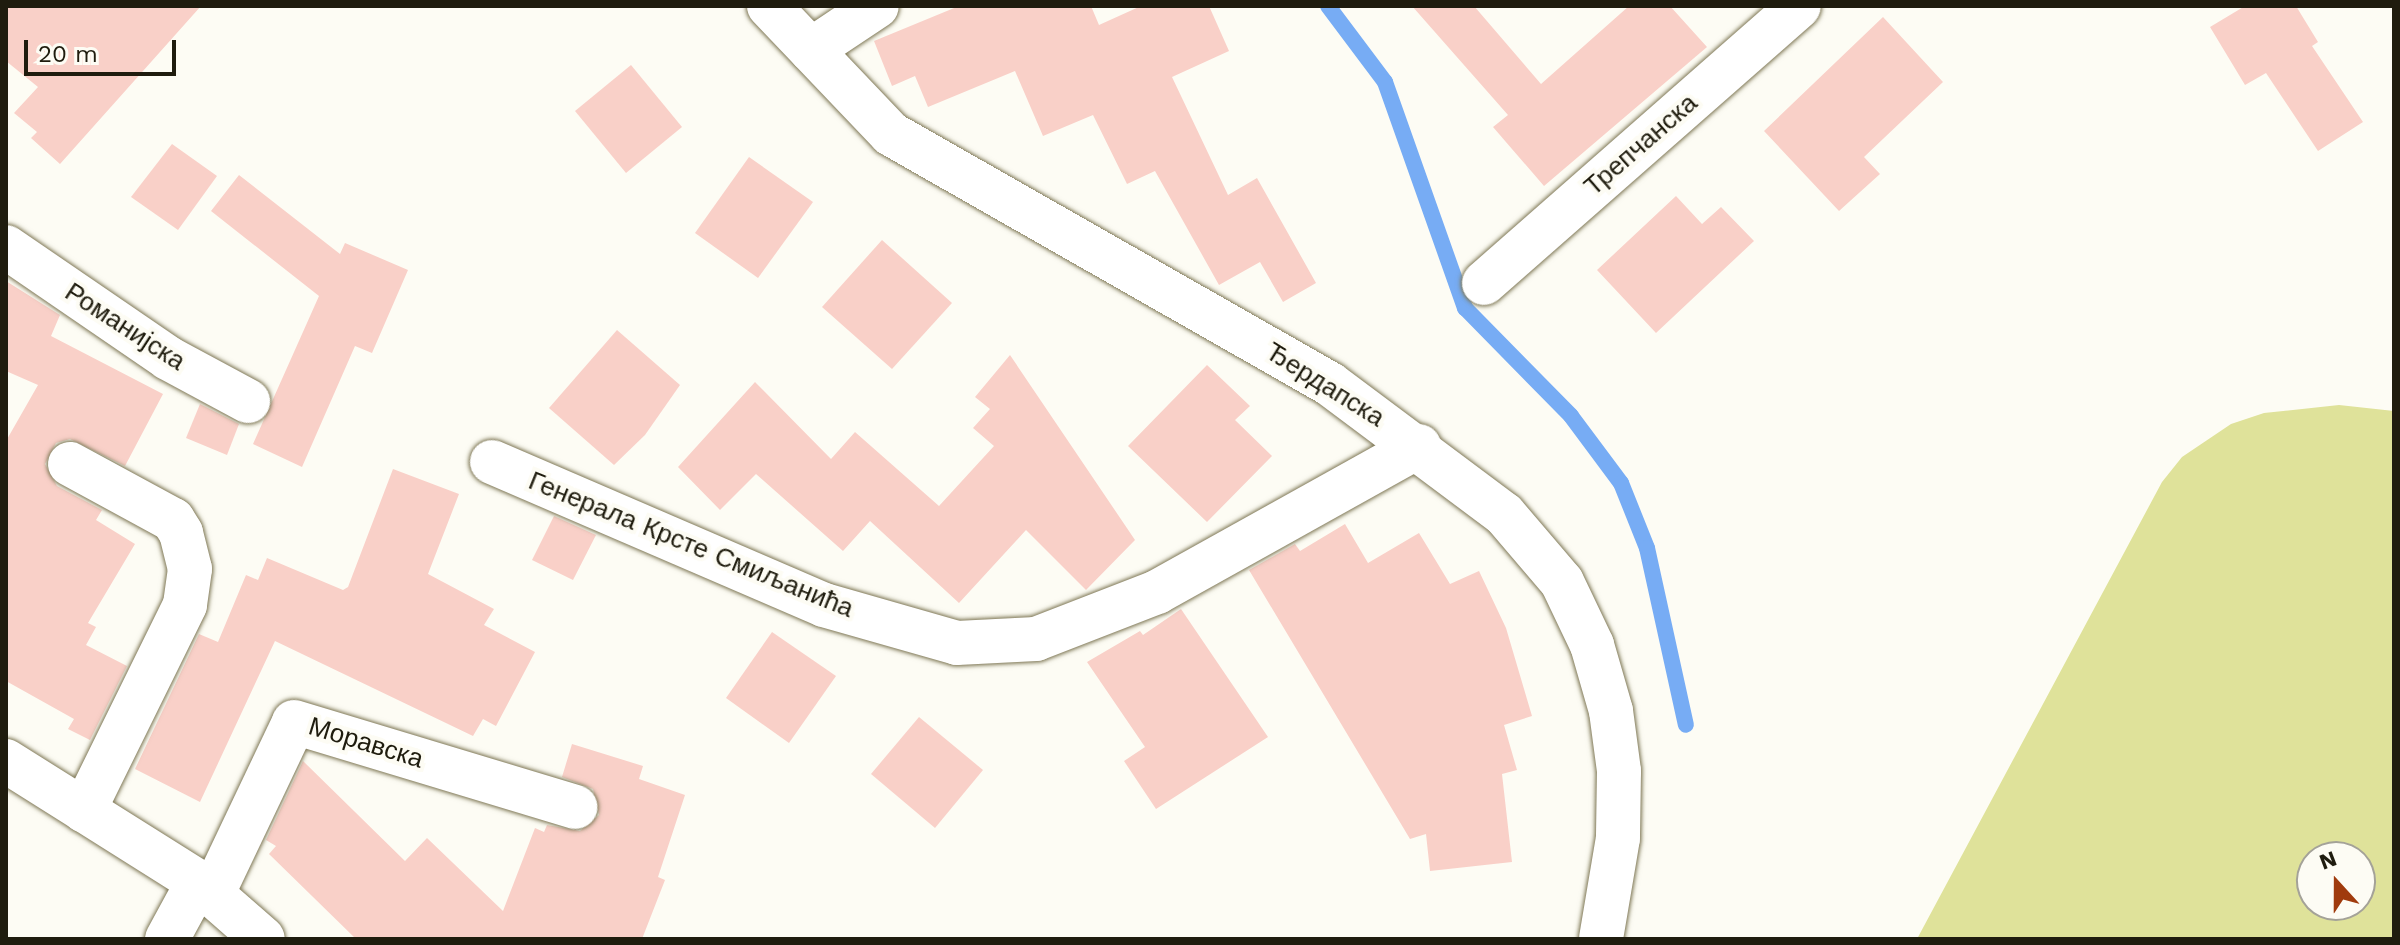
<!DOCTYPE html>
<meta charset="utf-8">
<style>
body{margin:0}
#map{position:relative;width:2400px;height:945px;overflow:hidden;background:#fdfcf4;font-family:"Work Sans",sans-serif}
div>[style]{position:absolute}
.green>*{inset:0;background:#dfe29a}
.stream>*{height:16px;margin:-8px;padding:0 8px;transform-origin:8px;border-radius:8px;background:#77acf4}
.building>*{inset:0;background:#f9d0c8}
.roads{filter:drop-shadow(0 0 2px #7f7856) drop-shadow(0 0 2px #7f7856)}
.minor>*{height:44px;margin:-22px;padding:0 22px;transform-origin:22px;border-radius:22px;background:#fff}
span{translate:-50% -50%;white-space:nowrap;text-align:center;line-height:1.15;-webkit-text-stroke:8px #fdfcf4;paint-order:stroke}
.street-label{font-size:26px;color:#1f1c0e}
.frame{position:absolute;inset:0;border:8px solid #1f1c0e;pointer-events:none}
.north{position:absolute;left:2296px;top:841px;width:80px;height:80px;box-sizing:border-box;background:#fdfcf4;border:2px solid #a4a298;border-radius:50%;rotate:339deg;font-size:22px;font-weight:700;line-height:32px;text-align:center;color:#1f1c0e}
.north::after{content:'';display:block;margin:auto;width:28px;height:36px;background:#a03b0d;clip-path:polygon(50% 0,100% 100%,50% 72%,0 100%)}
.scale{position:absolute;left:24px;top:40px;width:152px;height:36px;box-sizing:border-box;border:4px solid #1f1c0e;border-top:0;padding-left:10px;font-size:24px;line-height:28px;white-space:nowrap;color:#1f1c0e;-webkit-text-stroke:6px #fdfcf4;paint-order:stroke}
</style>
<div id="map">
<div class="green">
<i style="clip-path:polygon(evenodd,2339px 405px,2394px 411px,2394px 939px,1917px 939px,2162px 482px,2182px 457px,2231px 424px,2264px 413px,2339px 405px,2312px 857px,2360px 857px,2360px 905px,2312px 905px,2312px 857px)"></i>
</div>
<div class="stream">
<i style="left:1328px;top:6px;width:95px;rotate:53.1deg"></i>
<i style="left:1385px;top:82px;width:240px;rotate:70.5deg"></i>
<i style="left:1465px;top:308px;width:151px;rotate:45.5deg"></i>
<i style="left:1571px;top:416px;width:84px;rotate:53.3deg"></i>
<i style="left:1621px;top:483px;width:70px;rotate:68.2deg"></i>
<i style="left:1647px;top:548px;width:181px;rotate:77.6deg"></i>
</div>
<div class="building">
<i style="clip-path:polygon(6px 6px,201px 6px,60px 164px,31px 138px,37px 132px,14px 113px,38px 87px,6px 61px)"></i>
<i style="clip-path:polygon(959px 6px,1091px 6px,1099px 25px,1141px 6px,1209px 6px,1229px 51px,1172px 77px,1228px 195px,1257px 178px,1316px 283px,1283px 302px,1260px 262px,1219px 285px,1155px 171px,1127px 184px,1093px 115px,1043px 136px,1015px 71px,928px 107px,915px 76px,892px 86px,874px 41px)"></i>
<i style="clip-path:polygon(1412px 6px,1474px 6px,1541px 84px,1629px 6px,1670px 6px,1707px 47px,1544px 186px,1493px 127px,1508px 115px)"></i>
<i style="clip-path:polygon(2245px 6px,2296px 6px,2318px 42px,2312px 46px,2363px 122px,2318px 151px,2266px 73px,2245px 85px,2210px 27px)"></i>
<i style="clip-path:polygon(1883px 17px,1943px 82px,1864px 157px,1880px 174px,1839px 211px,1764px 131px)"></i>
<i style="clip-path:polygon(631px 65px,682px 127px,626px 173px,575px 111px)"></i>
<i style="clip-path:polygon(172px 144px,217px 176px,178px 230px,131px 197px)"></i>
<i style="clip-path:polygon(749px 157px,813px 202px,758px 278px,695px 233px)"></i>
<i style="clip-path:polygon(239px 175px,340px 254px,345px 243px,408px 270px,372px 353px,355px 346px,302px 467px,253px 444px,319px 296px,211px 211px)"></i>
<i style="clip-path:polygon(1676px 196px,1702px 224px,1721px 207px,1754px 241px,1656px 333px,1597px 270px)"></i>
<i style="clip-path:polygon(882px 240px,952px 303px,892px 369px,822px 307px)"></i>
<i style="clip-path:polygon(6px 281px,60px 315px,51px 336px,163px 394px,125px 466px,70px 439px,56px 443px,45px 464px,57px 486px,102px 510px,96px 520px,135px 544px,88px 623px,96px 627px,86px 645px,127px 666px,90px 740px,68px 729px,74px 719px,6px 681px,6px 441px,38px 385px,6px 371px)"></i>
<i style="clip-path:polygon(617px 330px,680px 385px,645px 435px,614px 465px,549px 408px)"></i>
<i style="clip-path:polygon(1010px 355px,1135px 540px,1086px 590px,1026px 530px,959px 603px,870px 521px,843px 551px,756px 474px,720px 510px,678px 467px,755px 382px,831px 459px,855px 432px,939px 506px,994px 446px,973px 428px,990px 409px,975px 397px)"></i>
<i style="clip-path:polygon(1207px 365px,1250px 406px,1235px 420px,1272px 456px,1207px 522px,1128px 446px)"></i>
<i style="clip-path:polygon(200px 404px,239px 424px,227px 455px,186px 438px)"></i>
<i style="clip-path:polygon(393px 469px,459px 494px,428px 574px,494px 609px,484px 625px,535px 652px,496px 726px,483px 719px,473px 736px,275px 641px,200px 802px,135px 769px,199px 634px,218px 642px,246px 575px,258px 580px,267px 558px,343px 590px,348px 587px)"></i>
<i style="clip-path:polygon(554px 516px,596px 535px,573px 580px,532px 560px)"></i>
<i style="clip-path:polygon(1345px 524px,1368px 563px,1419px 533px,1450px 584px,1479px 571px,1506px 628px,1532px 716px,1504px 725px,1517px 770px,1502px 774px,1512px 862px,1430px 871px,1426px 834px,1410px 839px,1249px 570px,1295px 544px,1300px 551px)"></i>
<i style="clip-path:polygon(1181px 609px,1268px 737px,1156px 809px,1124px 761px,1145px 747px,1087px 662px,1140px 631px,1143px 635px)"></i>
<i style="clip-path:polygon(772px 632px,836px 676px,789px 743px,726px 698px)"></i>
<i style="clip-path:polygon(919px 717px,983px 770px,935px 828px,871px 774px)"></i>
<i style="clip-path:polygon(572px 744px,643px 766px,639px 779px,685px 795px,658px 877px,665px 880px,642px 939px,356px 939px,269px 854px,276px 846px,266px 840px,303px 761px,405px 861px,427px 838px,503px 911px,535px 828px,544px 832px,547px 825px,580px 831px,599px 815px,593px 789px,562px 777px)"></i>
</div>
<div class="roads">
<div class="minor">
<i style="left:769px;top:6px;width:177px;rotate:46.4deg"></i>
<i style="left:891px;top:134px;width:505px;rotate:29.66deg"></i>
<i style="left:1330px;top:384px;width:217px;rotate:36.8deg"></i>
<i style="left:1504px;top:514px;width:89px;rotate:49.5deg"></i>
<i style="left:1562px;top:582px;width:70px;rotate:64.5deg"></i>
<i style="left:1592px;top:645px;width:69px;rotate:73.9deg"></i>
<i style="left:1611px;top:711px;width:61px;rotate:82.4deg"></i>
<i style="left:1619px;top:771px;width:67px;rotate:90.9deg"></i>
<i style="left:1618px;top:838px;width:102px;rotate:99.6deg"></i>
<i style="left:811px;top:50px;width:79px;rotate:-33.7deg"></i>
<i style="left:6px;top:247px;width:196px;rotate:34.4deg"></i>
<i style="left:168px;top:358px;width:91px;rotate:28.3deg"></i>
<i style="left:1484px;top:283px;width:419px;rotate:-41.3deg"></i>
<i style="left:492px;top:462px;width:361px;rotate:23.3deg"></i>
<i style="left:824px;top:605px;width:138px;rotate:15.9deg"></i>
<i style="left:957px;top:643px;width:79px;rotate:-2.9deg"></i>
<i style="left:1036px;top:639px;width:130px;rotate:-21.2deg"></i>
<i style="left:1157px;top:592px;width:300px;rotate:-29.1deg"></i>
<i style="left:70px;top:464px;width:117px;rotate:28.5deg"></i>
<i style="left:173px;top:520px;width:15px;rotate:58deg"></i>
<i style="left:181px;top:533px;width:37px;rotate:76deg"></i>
<i style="left:190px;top:569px;width:36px;rotate:98deg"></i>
<i style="left:185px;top:605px;width:229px;rotate:116.2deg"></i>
<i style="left:6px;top:761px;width:227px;rotate:32.2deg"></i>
<i style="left:198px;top:882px;width:86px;rotate:41.2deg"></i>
<i style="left:212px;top:895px;width:191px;rotate:-64.6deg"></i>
<i style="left:294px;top:722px;width:294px;rotate:16.8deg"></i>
<i style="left:167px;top:939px;width:65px;rotate:-61.5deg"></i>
</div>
</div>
<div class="street-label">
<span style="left:1641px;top:145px;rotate:-41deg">Трепчанска</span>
<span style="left:125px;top:327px;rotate:33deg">Романијска</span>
<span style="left:1325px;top:385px;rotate:32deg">Ђердапска</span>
<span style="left:691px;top:545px;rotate:22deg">Генерала Крсте Смиљанића</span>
<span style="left:366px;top:743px;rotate:17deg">Моравска</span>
</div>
<div class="frame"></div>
<div class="north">N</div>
<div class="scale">20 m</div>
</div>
